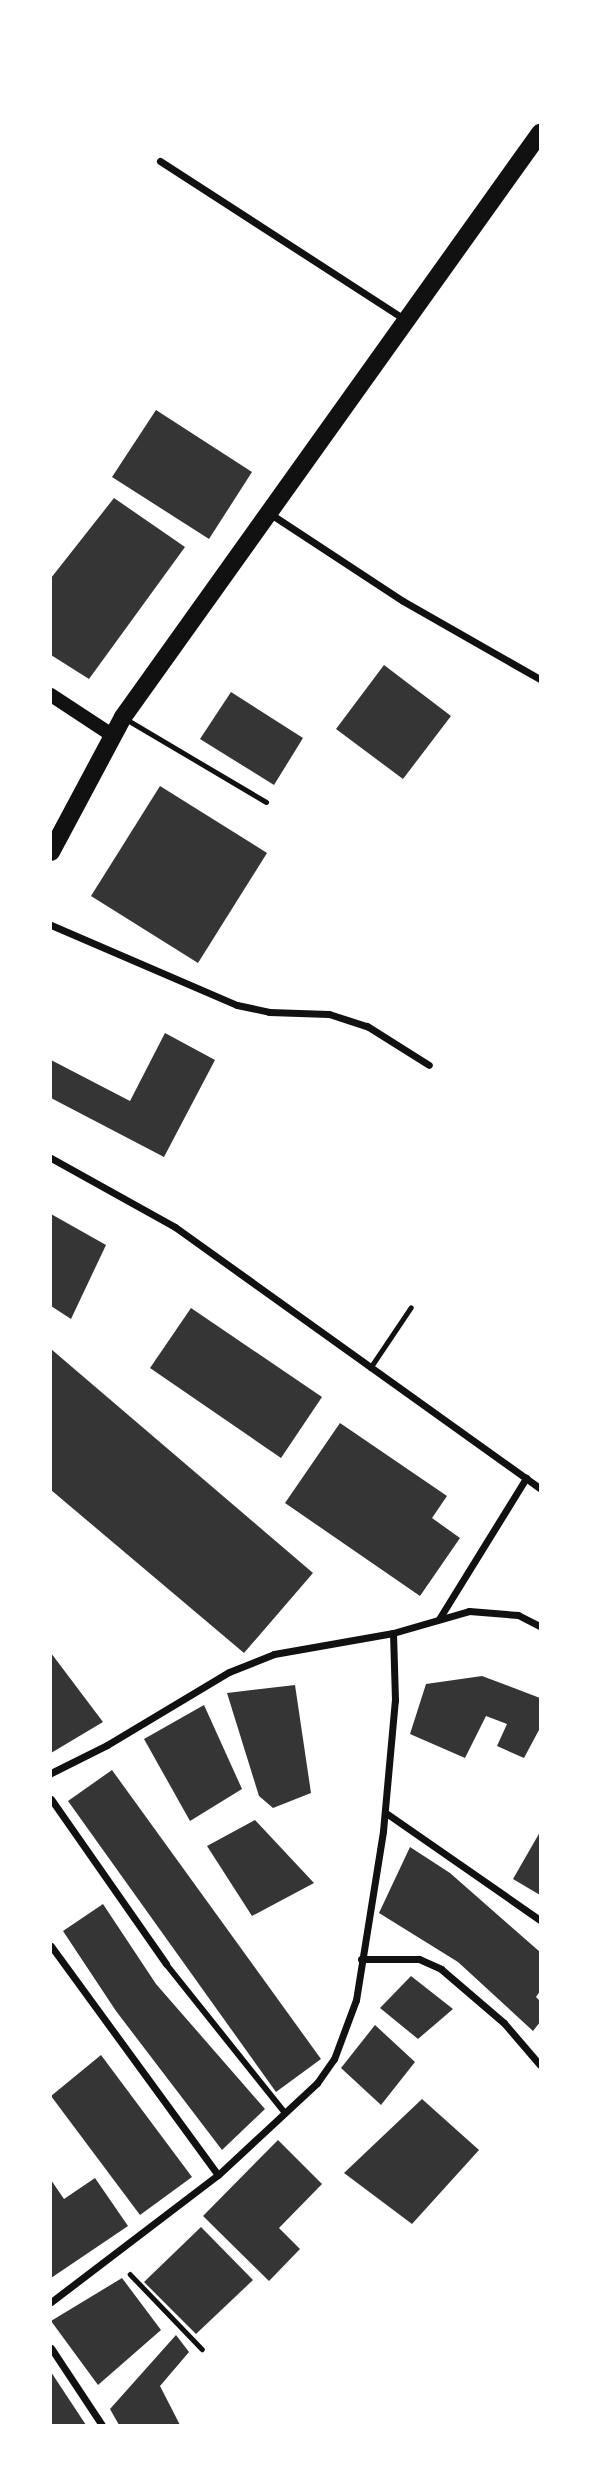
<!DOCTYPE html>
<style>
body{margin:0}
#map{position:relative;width:591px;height:2476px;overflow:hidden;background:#fff;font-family:"DM Sans",sans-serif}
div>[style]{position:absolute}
.building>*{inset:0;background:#353535}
.path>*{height:4.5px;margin:-2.25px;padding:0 2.25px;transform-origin:2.25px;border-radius:2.25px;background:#111}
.service>*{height:5px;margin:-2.5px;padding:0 2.5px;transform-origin:2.5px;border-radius:2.5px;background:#111}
.pedestrian>*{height:6px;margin:-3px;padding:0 3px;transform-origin:3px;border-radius:3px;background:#111}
.minor>*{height:7px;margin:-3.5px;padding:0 3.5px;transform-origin:3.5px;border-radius:3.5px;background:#111}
.secondary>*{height:14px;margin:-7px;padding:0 7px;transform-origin:7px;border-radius:7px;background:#111}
.primary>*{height:18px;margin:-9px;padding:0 9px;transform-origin:9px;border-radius:9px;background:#111}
span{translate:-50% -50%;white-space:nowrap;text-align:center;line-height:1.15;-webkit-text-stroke:5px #fff;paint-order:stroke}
.frame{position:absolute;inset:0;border:52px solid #fff;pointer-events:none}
</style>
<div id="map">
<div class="building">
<i style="clip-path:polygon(156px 410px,252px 472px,209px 539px,112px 477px)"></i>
<i style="clip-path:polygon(114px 498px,185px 547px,89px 679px,51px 655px,51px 578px)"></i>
<i style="clip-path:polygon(384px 665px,451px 716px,403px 779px,336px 729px)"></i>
<i style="clip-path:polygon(231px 692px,303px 738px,274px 785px,200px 739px)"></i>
<i style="clip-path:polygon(160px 786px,267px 853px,198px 963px,91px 896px)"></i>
<i style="clip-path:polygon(165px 1033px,215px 1060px,164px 1157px,51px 1098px,51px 1060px,130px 1101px)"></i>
<i style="clip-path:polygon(51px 1214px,106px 1245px,71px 1319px,51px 1306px)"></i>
<i style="clip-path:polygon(191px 1308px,322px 1397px,281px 1458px,150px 1368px)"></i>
<i style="clip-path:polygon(51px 1349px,313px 1573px,244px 1653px,51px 1490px)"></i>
<i style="clip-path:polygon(340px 1423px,447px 1496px,432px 1518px,460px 1538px,420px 1596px,285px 1503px)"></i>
<i style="clip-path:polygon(51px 1653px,103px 1722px,51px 1753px)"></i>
<i style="clip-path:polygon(482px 1676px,540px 1698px,540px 1728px,524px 1758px,497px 1746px,507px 1724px,486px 1716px,465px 1758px,410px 1734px,426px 1684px)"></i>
<i style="clip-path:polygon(295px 1685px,311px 1793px,273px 1808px,259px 1796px,227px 1693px)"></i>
<i style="clip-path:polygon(204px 1705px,242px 1789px,190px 1821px,144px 1739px)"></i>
<i style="clip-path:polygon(112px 1770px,321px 2059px,276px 2092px,68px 1801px)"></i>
<i style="clip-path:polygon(255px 1820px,314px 1883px,252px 1916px,207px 1846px)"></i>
<i style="clip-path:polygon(540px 1832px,540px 1895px,513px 1879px)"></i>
<i style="clip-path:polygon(410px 1847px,450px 1873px,540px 1952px,540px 1991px,536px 1997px,540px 2001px,540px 2022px,533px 2031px,458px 1962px,379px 1913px)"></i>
<i style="clip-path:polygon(103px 1904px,156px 1984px,265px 2109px,222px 2150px,116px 2011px,63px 1931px)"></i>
<i style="clip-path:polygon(411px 1976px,453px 2009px,418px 2039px,380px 2008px)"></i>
<i style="clip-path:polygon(375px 2025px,415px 2062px,381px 2105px,341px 2068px)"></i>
<i style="clip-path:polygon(101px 2055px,192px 2177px,140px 2215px,51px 2096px)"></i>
<i style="clip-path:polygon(422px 2099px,479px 2150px,412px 2224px,344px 2173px)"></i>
<i style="clip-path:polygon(278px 2140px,322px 2184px,279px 2228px,300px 2249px,269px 2281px,203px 2216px)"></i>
<i style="clip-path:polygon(95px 2178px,128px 2226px,51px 2278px,51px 2180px,64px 2199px)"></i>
<i style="clip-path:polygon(201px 2227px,253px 2280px,196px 2334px,144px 2282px)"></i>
<i style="clip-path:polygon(122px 2278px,161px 2330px,98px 2385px,51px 2321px)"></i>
<i style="clip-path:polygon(176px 2335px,189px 2352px,160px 2386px,180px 2425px,119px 2425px,110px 2409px)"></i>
<i style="clip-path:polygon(51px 2372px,86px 2425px,51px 2425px)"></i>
</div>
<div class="path">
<i style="left:130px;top:2274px;width:104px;rotate:46.2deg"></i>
</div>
<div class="service">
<i style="left:124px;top:718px;width:165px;rotate:30.6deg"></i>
<i style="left:370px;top:1368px;width:73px;rotate:-56.1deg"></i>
</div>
<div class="pedestrian">
<i style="left:166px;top:1964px;width:189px;rotate:51.4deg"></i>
</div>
<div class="minor">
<i style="left:160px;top:161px;width:291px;rotate:32.9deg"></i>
<i style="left:269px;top:513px;width:160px;rotate:33.3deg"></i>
<i style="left:403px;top:601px;width:158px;rotate:29.7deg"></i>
<i style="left:51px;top:925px;width:202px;rotate:23.3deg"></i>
<i style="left:237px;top:1005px;width:33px;rotate:12deg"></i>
<i style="left:269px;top:1012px;width:60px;rotate:1.9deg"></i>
<i style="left:329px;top:1014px;width:40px;rotate:18deg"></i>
<i style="left:367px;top:1026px;width:73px;rotate:32.2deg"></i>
<i style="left:51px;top:1158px;width:142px;rotate:29.1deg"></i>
<i style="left:175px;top:1227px;width:449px;rotate:35.6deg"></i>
<i style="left:439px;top:1619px;width:166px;rotate:-58.3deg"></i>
<i style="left:51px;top:1773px;width:63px;rotate:-26.6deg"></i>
<i style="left:107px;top:1745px;width:142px;rotate:-30.9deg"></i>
<i style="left:229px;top:1672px;width:48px;rotate:-21.8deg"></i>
<i style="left:274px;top:1654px;width:121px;rotate:-10deg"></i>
<i style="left:393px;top:1633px;width:79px;rotate:-16.1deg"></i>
<i style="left:469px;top:1611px;width:49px;rotate:4.7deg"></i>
<i style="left:518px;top:1615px;width:25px;rotate:27deg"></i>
<i style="left:51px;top:1799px;width:201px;rotate:55.1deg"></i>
<i style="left:386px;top:1813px;width:188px;rotate:34.8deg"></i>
<i style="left:51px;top:1946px;width:283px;rotate:53.9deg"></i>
<i style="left:361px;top:1959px;width:58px"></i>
<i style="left:419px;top:1959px;width:24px;rotate:24deg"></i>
<i style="left:441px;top:1969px;width:83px;rotate:40.6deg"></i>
<i style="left:504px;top:2023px;width:55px;rotate:49.4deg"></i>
<i style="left:51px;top:2302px;width:210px;rotate:-37.3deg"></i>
<i style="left:218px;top:2175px;width:135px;rotate:-42.9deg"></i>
<i style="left:317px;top:2083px;width:29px;rotate:-55deg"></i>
<i style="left:334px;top:2059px;width:63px;rotate:-69.6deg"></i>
<i style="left:356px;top:2000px;width:171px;rotate:-80.9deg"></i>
<i style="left:383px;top:1831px;width:132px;rotate:-84.8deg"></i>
<i style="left:395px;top:1700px;width:67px;rotate:-91.7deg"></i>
<i style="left:51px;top:2348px;width:92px;rotate:56.5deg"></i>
</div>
<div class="secondary">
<i style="left:51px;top:695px;width:73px;rotate:33.3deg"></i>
</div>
<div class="primary">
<i style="left:51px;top:852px;width:153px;rotate:-61.9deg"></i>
<i style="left:123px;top:717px;width:718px;rotate:-54.47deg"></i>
</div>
<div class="frame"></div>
</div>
